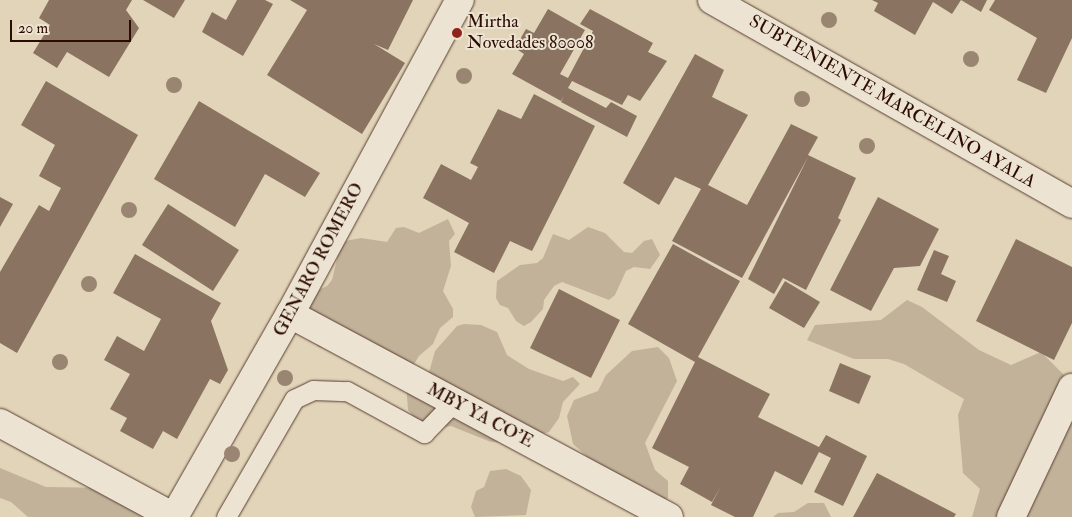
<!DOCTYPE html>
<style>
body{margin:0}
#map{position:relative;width:1072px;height:517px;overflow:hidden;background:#e1d4b9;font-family:"IM FELL Double Pica",serif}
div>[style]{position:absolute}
.green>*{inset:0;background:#c2b29a}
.building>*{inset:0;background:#8a7461}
.roads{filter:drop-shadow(0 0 1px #593d2f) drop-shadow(0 0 1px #593d2f)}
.lane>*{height:19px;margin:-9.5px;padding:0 9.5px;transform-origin:9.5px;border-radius:9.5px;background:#ece3d2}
.street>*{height:28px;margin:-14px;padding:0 14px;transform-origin:14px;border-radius:14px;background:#ece3d2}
.trees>*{width:16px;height:16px;margin:-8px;border-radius:50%;background:#9a8572}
.dots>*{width:14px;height:14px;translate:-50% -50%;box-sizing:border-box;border:2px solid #ece3d2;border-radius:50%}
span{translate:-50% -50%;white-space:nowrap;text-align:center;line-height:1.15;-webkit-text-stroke:4px #ece3d2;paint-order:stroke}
.poi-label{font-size:18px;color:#2c0b01}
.left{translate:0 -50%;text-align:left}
.street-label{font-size:18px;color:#2c0b01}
.scale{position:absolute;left:10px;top:20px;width:121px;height:22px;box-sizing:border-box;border:2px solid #2c0b01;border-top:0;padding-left:6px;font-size:15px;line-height:18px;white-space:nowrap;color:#2c0b01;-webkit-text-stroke:4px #ece3d2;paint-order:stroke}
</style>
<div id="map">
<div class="green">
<i style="clip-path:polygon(448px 219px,455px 234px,449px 241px,451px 266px,443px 291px,453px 309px,453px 317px,440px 328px,433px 344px,419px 356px,411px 369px,319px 347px,313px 341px,305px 296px,327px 286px,332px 280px,340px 247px,345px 241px,361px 238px,387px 242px,396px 228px,404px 227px,419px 233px)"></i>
<i style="clip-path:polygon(588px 227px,605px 233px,624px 252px,632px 253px,644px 241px,652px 239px,660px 255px,650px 269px,634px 267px,626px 271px,615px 295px,609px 300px,562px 282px,554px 286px,544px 300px,543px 309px,531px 322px,524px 326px,516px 321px,508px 308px,500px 305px,496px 298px,497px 281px,520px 265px,537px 263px,543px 258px,553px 234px,569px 240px)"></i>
<i style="clip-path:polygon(907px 300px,922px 307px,979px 350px,1011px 365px,1041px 352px,1072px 383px,1044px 416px,1028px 447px,1028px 464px,1057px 426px,1072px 423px,1072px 517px,972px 517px,980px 489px,963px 473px,958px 415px,964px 399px,904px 364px,888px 359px,854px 359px,807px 340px,815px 325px,881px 320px)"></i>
<i style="clip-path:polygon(464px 324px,481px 325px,497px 332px,507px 355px,529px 369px,563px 381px,573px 377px,580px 384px,563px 402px,559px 418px,549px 432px,508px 443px,491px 442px,451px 426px,435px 429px,419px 423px,408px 410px,406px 384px,428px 376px,435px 351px,457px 326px)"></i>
<i style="clip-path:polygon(658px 347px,669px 358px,677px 381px,645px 443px,655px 470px,668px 481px,668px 498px,661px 501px,593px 462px,573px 444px,567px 416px,574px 400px,598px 391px,606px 375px,632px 351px)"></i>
<i style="clip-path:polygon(0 468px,46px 487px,115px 488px,147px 517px,28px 517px,11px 502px,0 498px)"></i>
<i style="clip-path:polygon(506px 469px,521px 476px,531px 490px,526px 515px,475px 517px,471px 507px,476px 491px,484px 487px,490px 471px)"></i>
<i style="clip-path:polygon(808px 503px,824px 503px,831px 517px,773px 517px,778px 513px,794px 512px)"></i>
</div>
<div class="building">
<i style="clip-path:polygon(49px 0,132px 0,126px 10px,139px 28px,109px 77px,67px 52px,57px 68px,33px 53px,50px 25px,39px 18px)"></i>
<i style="clip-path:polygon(143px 0,185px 0,174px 18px)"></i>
<i style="clip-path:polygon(237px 0,265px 0,273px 4px,243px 56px,202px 32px,212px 12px,226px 20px)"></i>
<i style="clip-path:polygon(290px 0,413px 0,388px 50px,374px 44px,405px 63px,362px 134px,267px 75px,307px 10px)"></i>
<i style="clip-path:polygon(872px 0,987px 0,981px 12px,961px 0,952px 14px,933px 2px,915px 35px,874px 11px,878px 3px)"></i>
<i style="clip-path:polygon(995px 0,1072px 0,1072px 38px,1046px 93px,1017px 80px,1037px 38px,989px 10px)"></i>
<i style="clip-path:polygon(548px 9px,585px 30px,560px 74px,568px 78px,593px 31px,580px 24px,590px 9px,653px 43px,648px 52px,667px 61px,640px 101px,628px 95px,622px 105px,572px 81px,568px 88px,606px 108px,611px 102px,637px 116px,627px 137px,561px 102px,564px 96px,561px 101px,512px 74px,524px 54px,515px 48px,526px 29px,534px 33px)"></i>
<i style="clip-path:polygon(695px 54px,724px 70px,712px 97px,748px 115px,708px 185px,747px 205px,791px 124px,818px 137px,808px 155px,856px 178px,838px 218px,841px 220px,806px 290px,783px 278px,774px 294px,748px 279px,808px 157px,742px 278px,672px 241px,701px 189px,675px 177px,659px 205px,623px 183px)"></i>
<i style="clip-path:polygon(46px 81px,138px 135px,17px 353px,0 343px,0 272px,39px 205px,49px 211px,61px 188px,39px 176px,55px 145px,21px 125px)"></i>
<i style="clip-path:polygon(534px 94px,595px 126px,532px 251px,510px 241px,494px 273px,454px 252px,469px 223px,423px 198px,441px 164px,471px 180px,478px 167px,470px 163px,498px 109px,521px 119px)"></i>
<i style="clip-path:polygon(199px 101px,320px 173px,305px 197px,265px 174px,235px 227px,154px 179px)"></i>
<i style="clip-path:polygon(0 197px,13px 204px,0 227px)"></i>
<i style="clip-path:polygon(878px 197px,939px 229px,920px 266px,894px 268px,871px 311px,830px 290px)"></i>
<i style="clip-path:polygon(168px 204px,239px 250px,213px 291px,142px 245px)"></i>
<i style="clip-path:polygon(1016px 239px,1072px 267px,1072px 323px,1054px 360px,976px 321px)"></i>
<i style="clip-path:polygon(673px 244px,740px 281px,698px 357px,770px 394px,758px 417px,819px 447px,826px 435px,867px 456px,843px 506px,814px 492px,831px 458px,819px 452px,802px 485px,775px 471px,753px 517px,735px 517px,711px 505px,721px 486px,712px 502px,680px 484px,689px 467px,652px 448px,695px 362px,628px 324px)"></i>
<i style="clip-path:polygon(934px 250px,949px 256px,941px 274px,956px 281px,947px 302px,917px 290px)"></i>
<i style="clip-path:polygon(135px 254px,221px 303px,211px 321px,228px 370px,220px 384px,210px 379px,177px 439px,163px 431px,153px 449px,120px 431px,127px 418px,110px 409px,130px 374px,104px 360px,117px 336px,144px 351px,161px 319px,113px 293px)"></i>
<i style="clip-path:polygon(785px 281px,820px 302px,804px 328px,769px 308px)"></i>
<i style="clip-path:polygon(559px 289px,620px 320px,591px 378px,530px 348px)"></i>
<i style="clip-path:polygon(840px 363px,871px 376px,859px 404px,829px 391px)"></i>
<i style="clip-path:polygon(877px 473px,956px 514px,954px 517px,853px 517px)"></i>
</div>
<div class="roads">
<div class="lane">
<i style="left:226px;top:517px;width:136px;rotate:-60deg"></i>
<i style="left:294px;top:399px;width:21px;rotate:-25deg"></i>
<i style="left:313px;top:390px;width:34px;rotate:2deg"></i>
<i style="left:347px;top:391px;width:88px;rotate:28.6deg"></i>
<i style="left:424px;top:433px;width:43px;rotate:-45.9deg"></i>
</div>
<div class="street">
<i style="left:712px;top:0;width:414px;rotate:29.5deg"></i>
<i style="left:290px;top:314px;width:430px;rotate:28.2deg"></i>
<i style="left:0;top:423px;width:198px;rotate:28.4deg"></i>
<i style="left:174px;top:517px;width:234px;rotate:-60.3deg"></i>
<i style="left:290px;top:314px;width:357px;rotate:-61.6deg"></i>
<i style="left:1011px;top:517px;width:143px;rotate:-64.7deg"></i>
</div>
</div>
<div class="trees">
<i style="left:829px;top:20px"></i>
<i style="left:971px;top:59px"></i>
<i style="left:464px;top:76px"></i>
<i style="left:174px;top:85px"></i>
<i style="left:802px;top:99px"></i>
<i style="left:867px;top:146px"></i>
<i style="left:129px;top:210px"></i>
<i style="left:89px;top:284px"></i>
<i style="left:60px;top:362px"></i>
<i style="left:285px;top:378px"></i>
<i style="left:232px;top:454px"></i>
</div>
<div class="dots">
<i style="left:457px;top:33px;background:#8f2418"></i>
</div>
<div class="poi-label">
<span class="left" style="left:467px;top:33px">Mirtha<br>Novedades 80008</span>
</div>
<div class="street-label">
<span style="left:892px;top:102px;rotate:30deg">SUBTENIENTE MARCELINO AYALA</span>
<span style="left:319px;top:260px;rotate:-62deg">GENARO ROMERO</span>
<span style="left:480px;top:416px;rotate:28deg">MBY YA CO'E</span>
</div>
<div class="scale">20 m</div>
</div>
